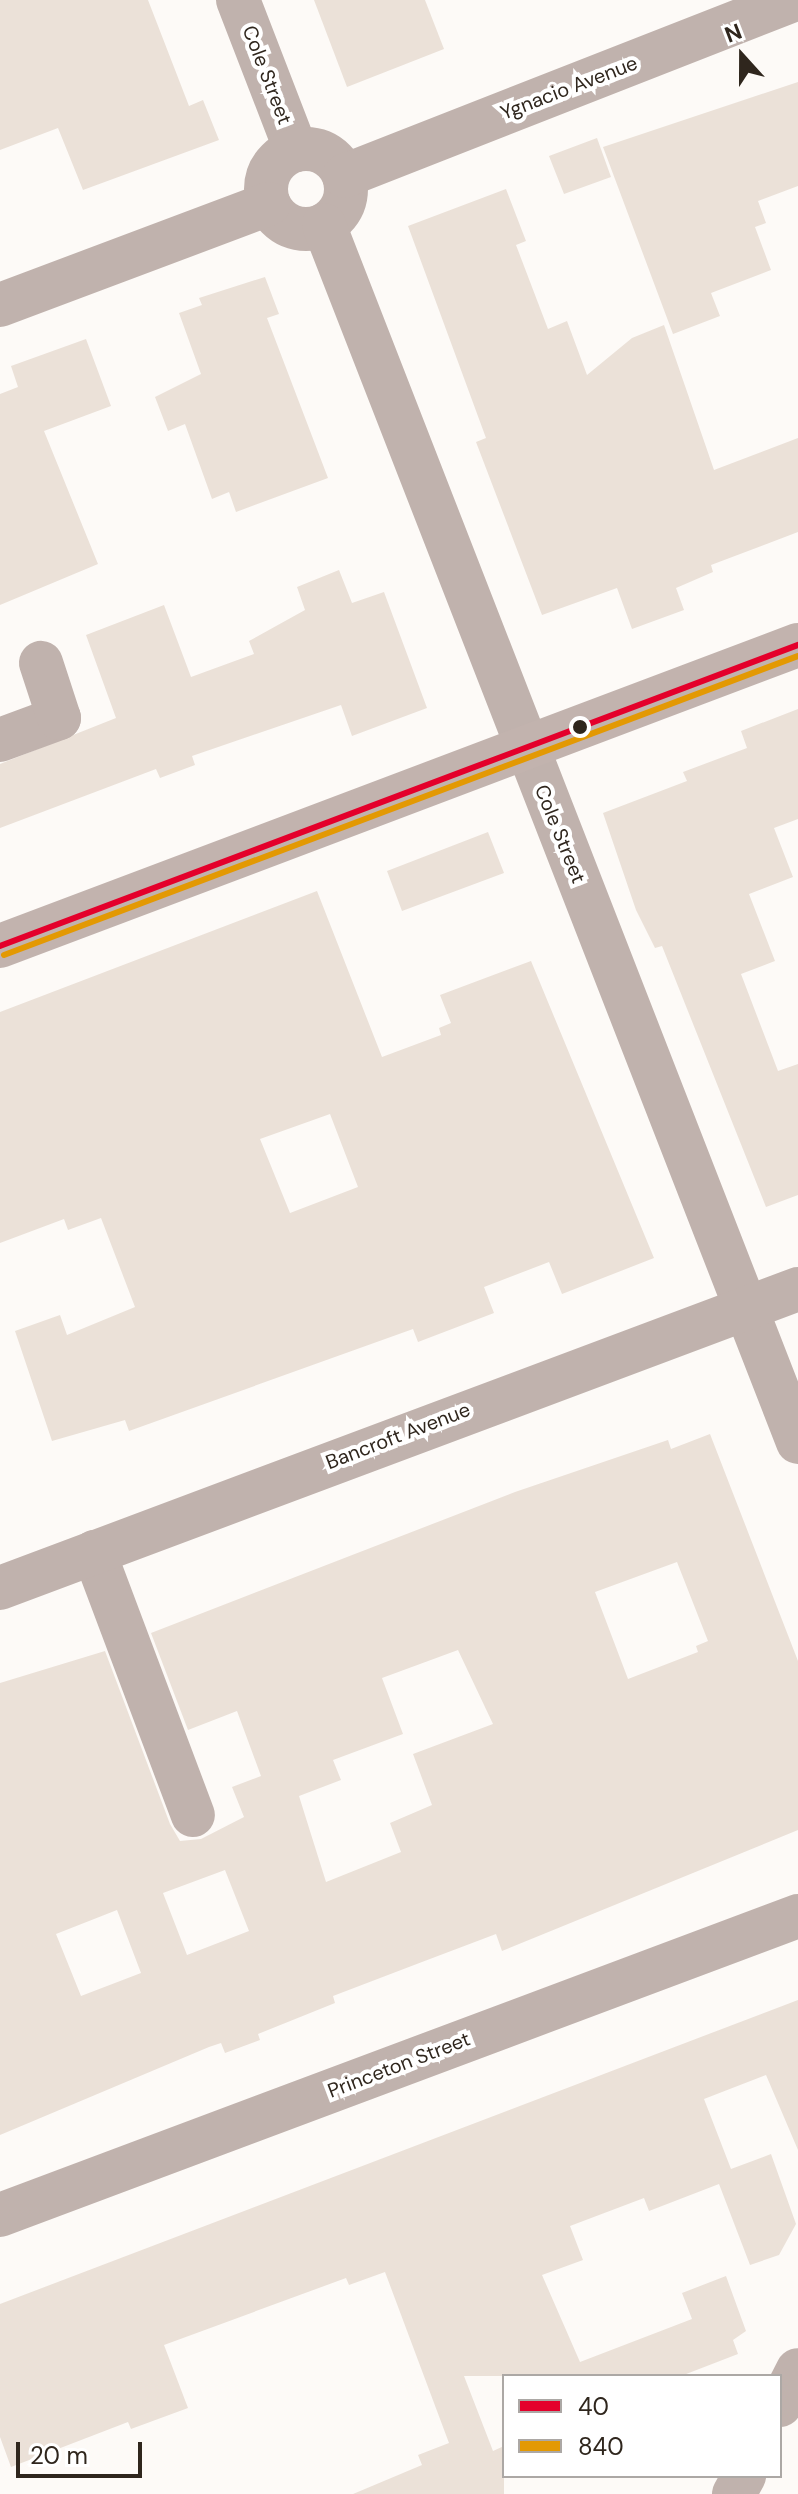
<!DOCTYPE html>
<style>
body{margin:0}
#map{position:relative;width:798px;height:2494px;overflow:hidden;background:#fdfaf7;font-family:"DM Sans",sans-serif}
div>[style]{position:absolute}
.building>*{inset:0;background:#ebe1d8}
.minor>*{height:44px;margin:-22px;padding:0 22px;transform-origin:22px;border-radius:22px;background:#c0b2ad}
.minor>.ring{margin:-22px;padding:0;box-sizing:content-box;background:none;border:44px solid #c0b2ad;border-radius:50%}
.major>*{height:44px;margin:-22px;padding:0 22px;transform-origin:22px;border-radius:22px;background:#c2b3ae}
.bus-1>*{height:6px;margin:-3px;padding:0 3px;transform-origin:3px;border-radius:3px;background:#e4002b}
.bus-2>*{height:6px;margin:-3px;padding:0 3px;transform-origin:3px;border-radius:3px;background:#e39903}
.dots>*{width:22px;height:22px;translate:-50% -50%;box-sizing:border-box;border:4px solid #fff;border-radius:50%}
span{translate:-50% -50%;white-space:nowrap;text-align:center;line-height:1.15;-webkit-text-stroke:8px #fff;paint-order:stroke}
.street-label{font-size:20px;color:#2f261d}
.legend{position:absolute;left:502px;top:2374px;width:280px;height:104px;box-sizing:border-box;background:#fff;border:2px solid #aca8a5;margin:0;padding:10px 14px;list-style:none;font-size:24px;color:#2f261d}
.legend li{display:flex;align-items:center;gap:16px;height:40px}
.legend b{width:40px;border:2px solid #aca8a5}
.north{position:absolute;left:702px;top:16px;width:80px;height:80px;-webkit-text-stroke:6px #fff;paint-order:stroke;rotate:339deg;font-size:22px;font-weight:700;line-height:32px;text-align:center;color:#2f261d}
.north::after{content:'';display:block;margin:auto;width:28px;height:36px;background:#2f261d;clip-path:polygon(50% 0,100% 100%,50% 72%,0 100%)}
.scale{position:absolute;left:16px;top:2442px;width:126px;height:36px;box-sizing:border-box;border:4px solid #2f261d;border-top:0;padding-left:10px;font-size:24px;line-height:28px;white-space:nowrap;color:#2f261d;-webkit-text-stroke:6px #fff;paint-order:stroke}
</style>
<div id="map">
<div class="building">
<i style="clip-path:polygon(0 0,148px 0,189px 106px,203px 100px,219px 140px,83px 190px,58px 128px,0 150px)"></i>
<i style="clip-path:polygon(314px 0,425px 0,444px 49px,347px 87px)"></i>
<i style="clip-path:polygon(798px 82px,798px 186px,758px 201px,766px 223px,755px 227px,771px 270px,711px 293px,720px 316px,673px 334px,603px 147px)"></i>
<i style="clip-path:polygon(597px 138px,611px 177px,564px 194px,549px 156px)"></i>
<i style="clip-path:polygon(506px 189px,526px 241px,516px 245px,548px 329px,567px 321px,587px 375px,632px 338px,664px 325px,714px 470px,798px 438px,798px 532px,711px 565px,713px 572px,676px 588px,684px 610px,632px 629px,617px 588px,542px 615px,476px 442px,486px 438px,408px 226px)"></i>
<i style="clip-path:polygon(265px 277px,279px 314px,267px 318px,328px 478px,236px 512px,229px 492px,212px 499px,185px 424px,168px 431px,155px 397px,201px 374px,179px 313px,202px 305px,199px 298px)"></i>
<i style="clip-path:polygon(86px 339px,111px 406px,44px 431px,98px 564px,0 605px,0 394px,18px 387px,11px 366px)"></i>
<i style="clip-path:polygon(339px 570px,352px 603px,384px 592px,427px 708px,352px 736px,341px 705px,192px 756px,195px 765px,160px 778px,156px 769px,0 828px,0 764px,116px 718px,86px 635px,164px 605px,191px 677px,254px 654px,249px 641px,305px 610px,297px 587px)"></i>
<i style="clip-path:polygon(798px 709px,798px 819px,774px 828px,793px 877px,749px 894px,775px 961px,741px 974px,778px 1071px,798px 1064px,798px 1195px,766px 1207px,662px 946px,655px 948px,636px 910px,603px 813px,687px 781px,683px 772px,747px 748px,741px 731px)"></i>
<i style="clip-path:polygon(488px 832px,504px 873px,402px 911px,387px 871px)"></i>
<i style="clip-path:polygon(evenodd,317px 891px,382px 1057px,441px 1035px,439px 1028px,451px 1023px,440px 995px,531px 961px,654px 1258px,562px 1294px,549px 1262px,484px 1287px,494px 1313px,418px 1342px,413px 1329px,129px 1431px,125px 1420px,52px 1441px,15px 1331px,60px 1315px,67px 1335px,135px 1307px,101px 1218px,68px 1230px,64px 1219px,0 1243px,0 1012px,317px 891px,330px 1114px,358px 1187px,290px 1213px,260px 1139px,330px 1114px)"></i>
<i style="clip-path:polygon(evenodd,710px 1434px,798px 1661px,798px 1830px,502px 1951px,496px 1934px,422px 1962px,333px 1996px,335px 2003px,258px 2034px,260px 2040px,225px 2053px,221px 2043px,209px 2047px,0 2135px,0 1683px,105px 1651px,170px 1824px,180px 1841px,201px 1839px,244px 1817px,232px 1787px,261px 1776px,237px 1711px,188px 1730px,151px 1633px,515px 1492px,668px 1440px,671px 1449px,710px 1434px,677px 1562px,708px 1641px,696px 1646px,698px 1652px,628px 1679px,595px 1592px,677px 1562px,710px 1434px,458px 1650px,493px 1724px,413px 1754px,432px 1805px,390px 1823px,401px 1852px,326px 1882px,299px 1796px,341px 1780px,333px 1760px,403px 1734px,382px 1678px,458px 1650px,710px 1434px,225px 1870px,249px 1931px,187px 1955px,163px 1893px,225px 1870px,710px 1434px,117px 1910px,141px 1973px,81px 1996px,56px 1934px,117px 1910px)"></i>
<i style="clip-path:polygon(798px 2000px,798px 2150px,766px 2075px,704px 2099px,731px 2169px,771px 2154px,796px 2224px,779px 2255px,750px 2265px,719px 2184px,649px 2211px,644px 2198px,570px 2226px,583px 2260px,542px 2275px,580px 2362px,692px 2319px,682px 2293px,726px 2276px,746px 2331px,733px 2340px,738px 2354px,681px 2376px,464px 2376px,493px 2451px,504px 2446px,504px 2494px,353px 2494px,422px 2465px,418px 2455px,449px 2443px,385px 2272px,349px 2285px,346px 2278px,164px 2345px,188px 2408px,131px 2429px,128px 2422px,11px 2467px,0 2437px,0 2304px)"></i>
</div>
<div class="minor">
<i style="left:238px;top:0;width:161px;rotate:68.9deg"></i>
<i class="ring" style="left:266px;top:149px;width:36px;height:36px"></i>
<i style="left:344px;top:176px;width:483px;rotate:-21.4deg"></i>
<i style="left:324px;top:225px;width:1306px;rotate:68.72deg"></i>
<i style="left:0;top:305px;width:287px;rotate:-20.6deg"></i>
<i style="left:0;top:740px;width:63px;rotate:-20.4deg"></i>
<i style="left:59px;top:718px;width:58px;rotate:-108.1deg"></i>
<i style="left:94px;top:1552px;width:281px;rotate:69.4deg"></i>
<i style="left:0;top:1588px;width:852px;rotate:-20.54deg"></i>
<i style="left:0;top:2215px;width:852px;rotate:-20.54deg"></i>
<i style="left:780px;top:2405px;width:39px;rotate:-63deg"></i>
<i style="left:734px;top:2494px;width:21px;rotate:-61deg"></i>
</div>
<div class="major">
<i style="left:0;top:946px;width:853px;rotate:-20.67deg"></i>
</div>
<div class="bus-1">
<i style="left:0;top:946px;width:853px;rotate:-20.67deg"></i>
</div>
<div class="bus-2">
<i style="left:4px;top:955px;width:848px;rotate:-20.64deg"></i>
</div>
<div class="dots">
<i style="left:580px;top:727px;background:#2f261d"></i>
</div>
<div class="street-label">
<span style="left:267px;top:75px;rotate:69deg">Cole Street</span>
<span style="left:569px;top:88px;rotate:-21deg">Ygnacio Avenue</span>
<span style="left:560px;top:834px;rotate:68deg">Cole Street</span>
<span style="left:398px;top:1436px;rotate:-21deg">Bancroft Avenue</span>
<span style="left:399px;top:2065px;rotate:-21deg">Princeton Street</span>
</div>
<ul class="legend">
<li><b style="height:10px;background:#e4002b"></b>40</li>
<li><b style="height:10px;background:#e39903"></b>840</li>
</ul>
<div class="north">N</div>
<div class="scale">20 m</div>
</div>
